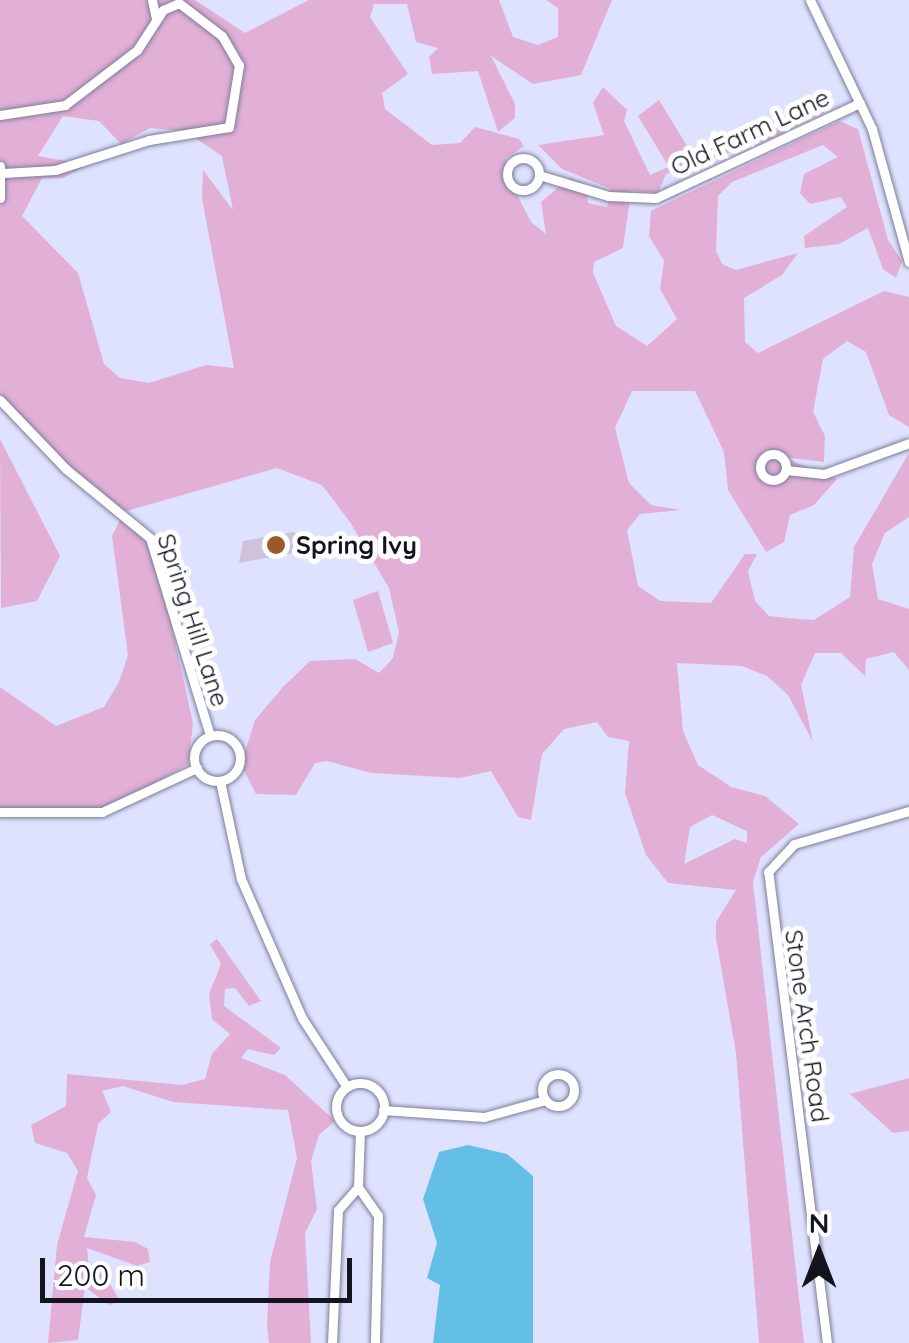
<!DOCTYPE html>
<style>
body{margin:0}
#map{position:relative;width:909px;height:1343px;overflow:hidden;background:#dfe2ff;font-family:Quicksand,sans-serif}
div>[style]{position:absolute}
.green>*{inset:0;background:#e2afd7}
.water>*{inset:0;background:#63bfe6}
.building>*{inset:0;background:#cfc2dd}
.roads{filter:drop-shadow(0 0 2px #7c7e98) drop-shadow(0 0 2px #7c7e98)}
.minor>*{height:9px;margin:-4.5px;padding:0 4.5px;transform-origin:4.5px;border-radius:4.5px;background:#fff}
.minor>.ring{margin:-4.5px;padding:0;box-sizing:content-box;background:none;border:9px solid #fff;border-radius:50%}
.dots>*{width:28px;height:28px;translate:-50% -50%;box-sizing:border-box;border:5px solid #fff;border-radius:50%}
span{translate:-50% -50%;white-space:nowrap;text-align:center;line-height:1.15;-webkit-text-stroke:10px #fff;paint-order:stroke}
.street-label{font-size:25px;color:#14141e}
.poi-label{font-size:25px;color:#14141e;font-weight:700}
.left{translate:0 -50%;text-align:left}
.north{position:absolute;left:769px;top:1203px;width:100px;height:100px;-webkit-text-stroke:8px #fff;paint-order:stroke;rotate:0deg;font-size:28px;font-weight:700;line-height:40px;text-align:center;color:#14141e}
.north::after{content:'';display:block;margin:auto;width:35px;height:45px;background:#14141e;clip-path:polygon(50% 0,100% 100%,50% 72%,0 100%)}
.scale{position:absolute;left:40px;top:1258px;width:312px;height:45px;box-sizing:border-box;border:5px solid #14141e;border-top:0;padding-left:12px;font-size:30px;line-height:35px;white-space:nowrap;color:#14141e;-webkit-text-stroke:8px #fff;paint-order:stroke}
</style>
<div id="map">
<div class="green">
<i style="clip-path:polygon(evenodd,0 0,195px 0,245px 33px,309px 0,499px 0,513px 37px,538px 45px,558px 37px,558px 8px,546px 0,612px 0,581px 75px,533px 84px,491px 56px,515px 104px,515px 118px,498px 132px,478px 71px,432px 74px,429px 57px,438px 48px,416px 42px,407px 4px,374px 4px,370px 17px,408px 74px,382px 93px,385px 109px,432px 145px,460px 143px,475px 127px,519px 139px,524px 146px,506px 158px,509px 179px,531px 222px,546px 234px,541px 202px,570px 178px,585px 184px,588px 203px,607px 207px,611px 189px,562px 169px,538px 145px,604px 135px,593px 103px,603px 87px,627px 110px,624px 121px,650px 175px,832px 95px,831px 109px,770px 139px,666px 174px,658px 193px,631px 191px,623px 248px,594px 262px,593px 273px,616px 326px,647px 346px,677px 319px,660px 289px,664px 261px,649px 236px,651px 211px,839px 121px,858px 129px,888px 240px,902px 261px,896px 278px,883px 269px,868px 228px,839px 244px,805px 248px,804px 236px,847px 207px,841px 197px,810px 204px,800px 193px,804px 174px,838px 157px,823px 145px,732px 182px,718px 196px,716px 251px,722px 264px,736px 270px,798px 253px,782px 275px,744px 298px,745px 342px,758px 353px,884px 291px,909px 297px,909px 427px,889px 415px,866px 352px,847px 341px,823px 359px,813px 412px,825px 436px,824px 462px,782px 457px,837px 479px,814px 505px,790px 515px,784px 542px,766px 552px,728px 490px,724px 452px,695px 391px,632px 391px,615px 428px,629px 483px,651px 505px,681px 510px,640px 514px,627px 530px,638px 586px,660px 601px,711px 603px,745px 554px,757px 554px,748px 571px,755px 601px,769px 616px,798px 619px,814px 620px,850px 597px,854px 547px,909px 453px,909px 517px,885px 533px,872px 564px,878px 599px,909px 609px,909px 670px,894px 652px,866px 659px,865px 676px,841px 653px,815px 653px,801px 685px,813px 742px,788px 695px,767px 676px,742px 666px,677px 663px,683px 731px,698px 765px,731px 787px,765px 796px,799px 824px,761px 857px,753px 882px,804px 1343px,759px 1343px,736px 1053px,716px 938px,716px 922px,736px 890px,668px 883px,646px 855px,625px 793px,629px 741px,608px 737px,597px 722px,564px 729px,542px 754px,531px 820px,518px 817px,491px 771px,460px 778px,371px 773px,327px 761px,315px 763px,296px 795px,256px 794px,241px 765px,255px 720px,283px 687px,310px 661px,355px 659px,379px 673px,393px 658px,399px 632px,389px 588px,350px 522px,322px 485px,277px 468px,123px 512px,89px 489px,0 398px,0 0,63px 116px,99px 121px,121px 144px,150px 128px,185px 131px,222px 156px,233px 210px,203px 170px,202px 199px,234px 368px,206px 365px,149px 383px,120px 378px,104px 364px,78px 273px,22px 216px,42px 178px,63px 178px,87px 165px,38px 156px,63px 116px,0 0,712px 815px,747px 831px,747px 843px,735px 839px,684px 864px,690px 827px,712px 815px)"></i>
<i style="clip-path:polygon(659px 100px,689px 149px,667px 164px,638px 116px)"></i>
<i style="clip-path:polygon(0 439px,60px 556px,37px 601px,1px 608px)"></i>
<i style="clip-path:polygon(135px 519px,157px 558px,193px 724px,188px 764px,111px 809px,0 812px,0 687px,56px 726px,104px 707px,119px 682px,128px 655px,112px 536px,120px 520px)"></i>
<i style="clip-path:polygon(378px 591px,393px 643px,368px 652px,353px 600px)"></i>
<i style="clip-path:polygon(217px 939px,261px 1001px,249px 1006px,235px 988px,225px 989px,224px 1006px,281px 1048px,274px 1055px,248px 1049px,241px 1058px,285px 1075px,335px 1121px,319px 1135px,311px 1161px,317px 1209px,305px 1233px,311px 1343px,269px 1343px,267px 1326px,270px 1262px,297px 1158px,288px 1110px,173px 1102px,123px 1086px,102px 1091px,111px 1112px,98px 1124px,87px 1178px,96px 1195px,84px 1237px,135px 1242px,148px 1249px,150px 1262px,137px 1266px,87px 1248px,89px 1268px,104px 1274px,120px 1301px,109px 1305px,85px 1287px,78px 1340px,48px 1343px,57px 1245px,78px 1171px,67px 1153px,35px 1143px,31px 1125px,66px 1106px,67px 1074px,182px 1085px,205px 1079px,212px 1054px,230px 1034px,212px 1019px,209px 994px,221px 964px,210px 944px)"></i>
<i style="clip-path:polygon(909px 1078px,909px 1131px,893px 1133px,850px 1094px)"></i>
</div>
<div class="water">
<i style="clip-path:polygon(468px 1145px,507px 1154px,533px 1176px,533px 1343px,433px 1343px,440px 1285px,427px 1278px,437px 1243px,423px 1199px,439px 1152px)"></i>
</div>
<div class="building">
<i style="clip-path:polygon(293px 532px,307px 537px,309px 550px,239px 563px,243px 541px)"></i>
</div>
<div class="roads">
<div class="minor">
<i style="left:152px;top:0;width:19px;rotate:78deg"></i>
<i style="left:810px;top:0;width:143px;rotate:64.3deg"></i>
<i style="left:872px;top:129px;width:138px;rotate:74.5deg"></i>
<i style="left:0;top:115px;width:66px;rotate:-8.7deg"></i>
<i style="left:65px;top:105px;width:91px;rotate:-37.4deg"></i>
<i style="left:137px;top:50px;width:48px;rotate:-57deg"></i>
<i style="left:163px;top:10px;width:17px;rotate:-24deg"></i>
<i style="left:179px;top:3px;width:54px;rotate:37.5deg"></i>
<i style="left:222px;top:36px;width:34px;rotate:60deg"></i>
<i style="left:239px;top:65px;width:63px;rotate:99.2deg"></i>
<i style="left:229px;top:127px;width:81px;rotate:170.8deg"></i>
<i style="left:149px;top:140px;width:99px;rotate:162.3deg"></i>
<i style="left:55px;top:170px;width:52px;rotate:176.7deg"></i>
<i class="ring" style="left:507px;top:158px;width:23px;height:23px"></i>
<i style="left:0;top:166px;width:32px;rotate:90deg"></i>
<i style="left:539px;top:175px;width:72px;rotate:16.9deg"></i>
<i style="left:608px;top:196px;width:48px;rotate:2.4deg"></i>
<i style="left:656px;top:198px;width:225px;rotate:-25deg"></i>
<i style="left:0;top:400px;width:95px;rotate:46.3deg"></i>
<i style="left:66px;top:469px;width:109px;rotate:39.4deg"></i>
<i style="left:150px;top:538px;width:207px;rotate:73.1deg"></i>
<i class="ring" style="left:760px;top:454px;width:17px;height:17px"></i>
<i style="left:786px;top:470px;width:38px;rotate:6deg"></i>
<i style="left:824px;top:474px;width:90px;rotate:-20deg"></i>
<i class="ring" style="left:194px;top:735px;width:37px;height:37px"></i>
<i style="left:220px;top:781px;width:100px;rotate:77.9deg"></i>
<i style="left:241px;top:879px;width:152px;rotate:66.3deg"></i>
<i style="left:302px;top:1018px;width:82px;rotate:56.9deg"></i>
<i style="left:0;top:812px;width:102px"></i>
<i style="left:102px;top:812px;width:105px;rotate:-24.9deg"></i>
<i class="ring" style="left:542px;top:1074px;width:23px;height:23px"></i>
<i class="ring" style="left:336px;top:1083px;width:39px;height:39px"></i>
<i style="left:383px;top:1110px;width:101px;rotate:4deg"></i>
<i style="left:484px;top:1117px;width:63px;rotate:-15.6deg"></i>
<i style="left:358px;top:1187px;width:35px;rotate:55deg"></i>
<i style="left:378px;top:1216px;width:127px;rotate:91.4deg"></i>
<i style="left:332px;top:1343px;width:133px;rotate:-87.4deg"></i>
<i style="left:338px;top:1210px;width:30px;rotate:-49deg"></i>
<i style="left:358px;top:1187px;width:56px;rotate:-88deg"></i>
<i style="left:827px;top:1343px;width:475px;rotate:-97.1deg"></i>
<i style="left:768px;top:872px;width:38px;rotate:-47deg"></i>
<i style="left:794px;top:844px;width:120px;rotate:-16deg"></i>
</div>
</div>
<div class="dots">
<i style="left:276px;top:545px;background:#9c5829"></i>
</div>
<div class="street-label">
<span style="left:750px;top:132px;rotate:-25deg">Old Farm Lane</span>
<span style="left:193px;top:620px;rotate:72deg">Spring Hill Lane</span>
<span style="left:807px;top:1026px;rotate:82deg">Stone Arch Road</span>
</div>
<div class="poi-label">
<span class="left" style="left:296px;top:545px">Spring Ivy</span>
</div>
<div class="north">N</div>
<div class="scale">200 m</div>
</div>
